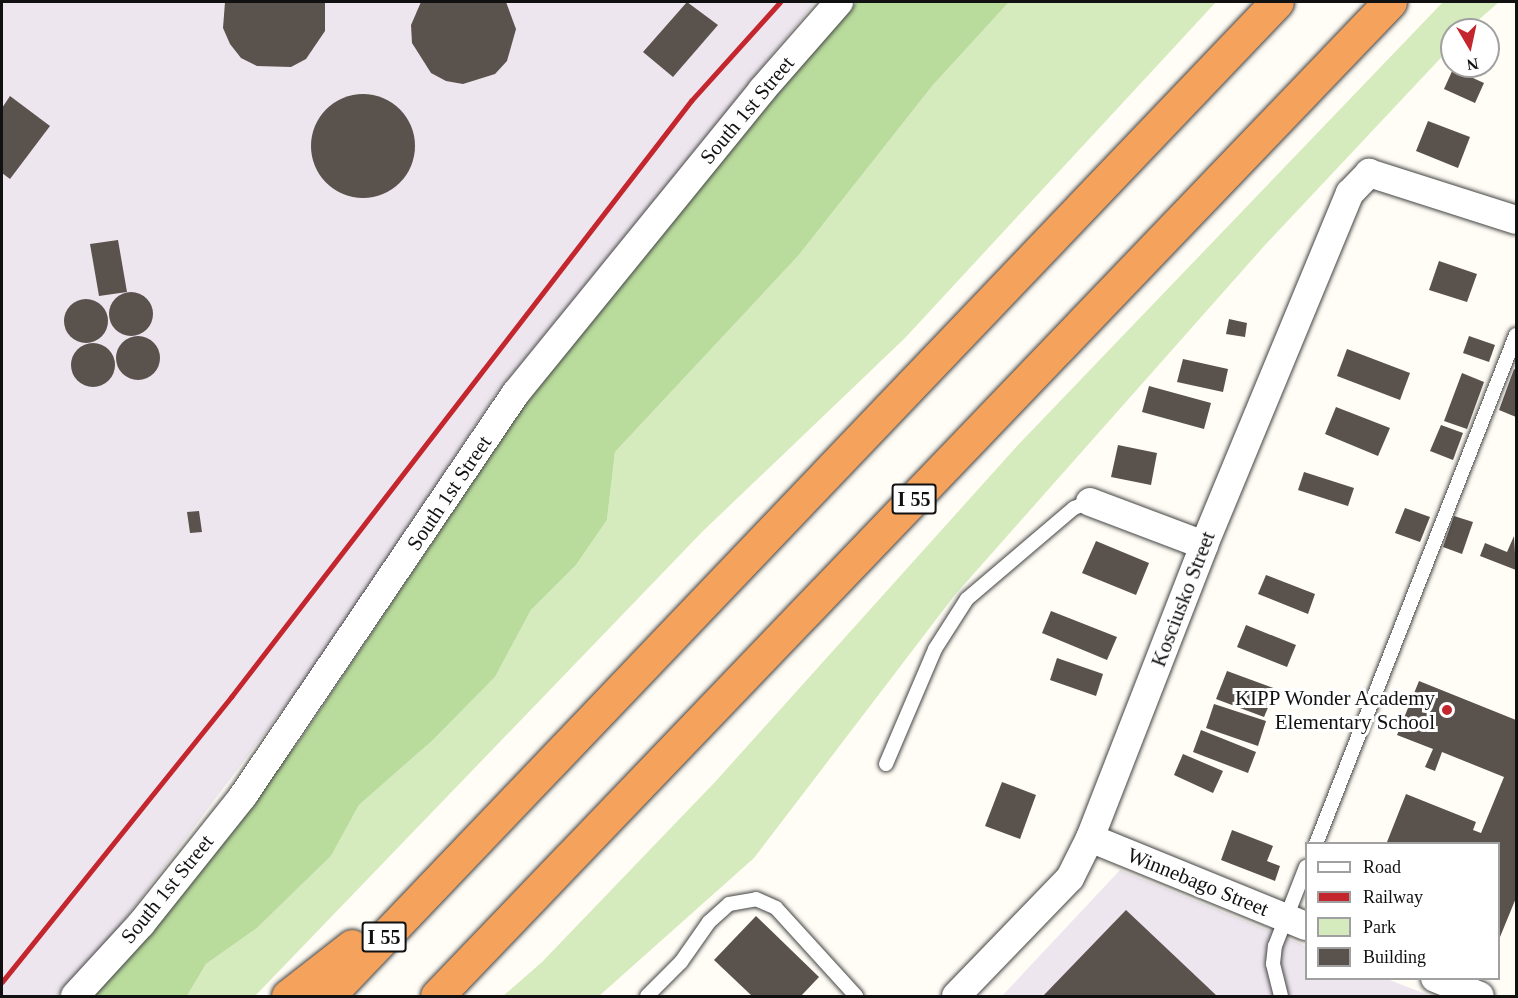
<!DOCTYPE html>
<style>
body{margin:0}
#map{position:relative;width:1518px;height:998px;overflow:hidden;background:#fffdf5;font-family:"Times New Roman",serif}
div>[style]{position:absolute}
.industrial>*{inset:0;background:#eee6ef}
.green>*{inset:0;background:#d5ebbd}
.forest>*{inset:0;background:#b9dc9c}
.building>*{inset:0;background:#5a524d}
.round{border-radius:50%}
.roads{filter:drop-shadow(0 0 2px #444) drop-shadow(0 0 2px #444)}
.service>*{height:14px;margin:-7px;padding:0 7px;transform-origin:7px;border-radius:7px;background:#fff}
.minor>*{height:28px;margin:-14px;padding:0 14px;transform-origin:14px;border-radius:14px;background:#fff}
.motorway>*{height:33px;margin:-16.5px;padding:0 16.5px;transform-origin:16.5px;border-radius:16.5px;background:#f5a25d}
.rail>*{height:4.5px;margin:-2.25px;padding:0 2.25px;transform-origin:2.25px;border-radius:2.25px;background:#c4262e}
.dots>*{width:16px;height:16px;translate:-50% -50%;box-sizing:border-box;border:3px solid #fff;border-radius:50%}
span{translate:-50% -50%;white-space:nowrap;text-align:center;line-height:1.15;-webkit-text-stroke:6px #fff;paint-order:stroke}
.shield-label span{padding:2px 4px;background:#fff;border:2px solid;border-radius:4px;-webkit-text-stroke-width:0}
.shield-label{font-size:20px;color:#111;font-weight:700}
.street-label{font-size:21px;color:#111}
.poi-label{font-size:21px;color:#111}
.right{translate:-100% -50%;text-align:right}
.frame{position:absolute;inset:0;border:3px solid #111;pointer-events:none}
.legend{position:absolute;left:1305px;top:842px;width:195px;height:138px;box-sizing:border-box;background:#fff;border:2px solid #a0a0a0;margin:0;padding:8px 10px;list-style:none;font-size:18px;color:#111}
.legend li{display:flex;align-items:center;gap:12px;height:30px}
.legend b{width:30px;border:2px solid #a0a0a0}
.north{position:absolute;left:1440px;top:18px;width:60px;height:60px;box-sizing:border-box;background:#fff;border:2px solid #a0a0a0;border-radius:50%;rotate:171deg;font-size:16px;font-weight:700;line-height:24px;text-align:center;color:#111}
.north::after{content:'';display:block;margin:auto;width:21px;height:27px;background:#c4262e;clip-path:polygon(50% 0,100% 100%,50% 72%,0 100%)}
</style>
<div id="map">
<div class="industrial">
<i style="clip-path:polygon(2px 2px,815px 2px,496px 394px,322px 657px,113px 935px,57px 996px,2px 996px)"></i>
<i style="clip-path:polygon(1120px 870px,1306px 946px,1306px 978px,1387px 979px,1431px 996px,1002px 996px)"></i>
</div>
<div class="green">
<i style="clip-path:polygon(1009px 2px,1216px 2px,905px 338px,702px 532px,255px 996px,187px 996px,206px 964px,257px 928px,331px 856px,359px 805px,433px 740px,495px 677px,531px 610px,576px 565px,607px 520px,615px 452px,798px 256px,933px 85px)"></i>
<i style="clip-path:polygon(1443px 2px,1499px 2px,1467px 30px,1452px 30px,1452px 46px,1265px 245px,954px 596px,754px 858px,599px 996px,503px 996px,542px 962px,715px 782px,1018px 445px)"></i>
</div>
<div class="forest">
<i style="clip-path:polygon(857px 2px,1009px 2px,933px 85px,798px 256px,615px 452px,607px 520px,576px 565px,531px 610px,495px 677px,433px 740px,359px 805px,331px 856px,257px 928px,206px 964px,187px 996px,93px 996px,135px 950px,299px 741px,529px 398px,753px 121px)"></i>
</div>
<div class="building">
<i style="clip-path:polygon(225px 2px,325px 2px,325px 31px,306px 59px,291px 67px,257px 66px,241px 58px,230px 44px,223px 28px)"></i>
<i style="clip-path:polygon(421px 2px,506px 2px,516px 29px,507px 61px,495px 74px,463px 84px,446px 81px,431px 73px,412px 43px,411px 25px)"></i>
<i style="clip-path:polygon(687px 2px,718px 25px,673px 77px,643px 52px)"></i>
<i style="clip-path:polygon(1453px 69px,1484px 83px,1475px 103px,1444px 89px)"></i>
<i class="round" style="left:311px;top:94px;width:104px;height:104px"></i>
<i style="clip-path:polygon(10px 96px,50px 126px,10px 179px,2px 173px,2px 108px)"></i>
<i style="clip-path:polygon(1428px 121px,1470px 137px,1458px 168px,1416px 151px)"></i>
<i style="clip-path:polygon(118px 240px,127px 292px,99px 296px,90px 244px)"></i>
<i style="clip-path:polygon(1439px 261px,1477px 274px,1467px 302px,1429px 290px)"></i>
<i class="round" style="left:109px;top:292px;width:44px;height:44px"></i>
<i class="round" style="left:64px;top:299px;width:44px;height:44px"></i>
<i style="clip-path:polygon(1229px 319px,1247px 323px,1245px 337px,1226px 334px)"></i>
<i style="clip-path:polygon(1469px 336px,1495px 345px,1489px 362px,1463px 353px)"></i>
<i class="round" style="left:116px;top:336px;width:44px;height:44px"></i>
<i class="round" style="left:71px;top:343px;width:44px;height:44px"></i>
<i style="clip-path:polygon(1347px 349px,1410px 373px,1400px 400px,1337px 376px)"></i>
<i style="clip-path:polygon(1183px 359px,1228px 369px,1223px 392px,1177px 382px)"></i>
<i style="clip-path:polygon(1514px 369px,1516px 370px,1516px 417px,1499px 410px)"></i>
<i style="clip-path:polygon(1462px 373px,1484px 382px,1467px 429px,1444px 421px)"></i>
<i style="clip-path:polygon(1149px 386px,1211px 403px,1204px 429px,1142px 412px)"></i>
<i style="clip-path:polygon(1336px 407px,1390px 428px,1378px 456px,1325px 434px)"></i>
<i style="clip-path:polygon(1441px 425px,1463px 433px,1453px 460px,1430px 451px)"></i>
<i style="clip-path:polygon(1118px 445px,1157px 453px,1151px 485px,1111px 477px)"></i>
<i style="clip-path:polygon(1304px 472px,1354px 488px,1348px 506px,1298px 490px)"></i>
<i style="clip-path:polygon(1405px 508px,1430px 517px,1420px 542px,1395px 533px)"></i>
<i style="clip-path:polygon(199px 511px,202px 532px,190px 533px,187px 512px)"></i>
<i style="clip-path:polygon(1454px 516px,1473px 522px,1462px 554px,1443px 547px)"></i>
<i style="clip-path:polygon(1514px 536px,1516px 570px,1480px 556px,1485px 543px,1507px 552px)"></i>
<i style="clip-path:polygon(1096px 541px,1149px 563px,1136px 595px,1082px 573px)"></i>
<i style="clip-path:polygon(1266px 575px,1315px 594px,1308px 614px,1258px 594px)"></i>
<i style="clip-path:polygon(1051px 611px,1117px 637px,1107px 660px,1042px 633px)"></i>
<i style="clip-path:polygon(1246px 625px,1296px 645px,1287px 667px,1237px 647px)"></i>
<i style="clip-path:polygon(1057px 658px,1103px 674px,1096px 696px,1050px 680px)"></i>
<i style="clip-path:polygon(1227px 671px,1276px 689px,1264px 717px,1216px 699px)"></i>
<i style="clip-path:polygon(1419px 681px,1516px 720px,1516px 898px,1500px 937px,1498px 844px,1387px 842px,1406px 794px,1476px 822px,1473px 830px,1481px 833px,1504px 777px,1442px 752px,1435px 771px,1425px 767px,1433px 749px,1397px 735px)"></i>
<i style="clip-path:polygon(1214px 704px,1266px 721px,1258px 746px,1206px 728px)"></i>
<i style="clip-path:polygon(1201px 730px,1256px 752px,1248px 773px,1193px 752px)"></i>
<i style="clip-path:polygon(1183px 754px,1223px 771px,1213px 793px,1174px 775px)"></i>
<i style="clip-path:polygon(1002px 782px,1036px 795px,1020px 839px,985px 826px)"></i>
<i style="clip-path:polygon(1232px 830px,1273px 846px,1267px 861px,1280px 866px,1275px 881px,1221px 860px)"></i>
<i style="clip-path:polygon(1126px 910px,1217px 996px,1043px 996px)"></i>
<i style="clip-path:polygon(756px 916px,819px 977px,801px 996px,752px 996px,714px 960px)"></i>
</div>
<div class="roads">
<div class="service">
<i style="left:886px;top:764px;width:125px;rotate:-66.9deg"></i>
<i style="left:935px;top:649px;width:59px;rotate:-57.4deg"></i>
<i style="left:967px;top:599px;width:140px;rotate:-40.4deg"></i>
<i style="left:1074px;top:508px;width:17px;rotate:-21deg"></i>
<i style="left:1316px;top:844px;width:547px;rotate:-68.55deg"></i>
<i style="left:647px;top:996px;width:48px;rotate:-45deg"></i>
<i style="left:681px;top:962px;width:49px;rotate:-55deg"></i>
<i style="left:709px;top:922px;width:27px;rotate:-42deg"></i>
<i style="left:729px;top:904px;width:27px;rotate:-10deg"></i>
<i style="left:756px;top:899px;width:22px;rotate:24deg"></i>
<i style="left:776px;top:908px;width:119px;rotate:47.7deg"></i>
<i style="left:1281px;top:996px;width:33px;rotate:-104deg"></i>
<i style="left:1273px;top:964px;width:18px;rotate:-84deg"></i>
<i style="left:1275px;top:946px;width:85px;rotate:-68.6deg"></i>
</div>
<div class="minor">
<i style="left:1090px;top:502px;width:122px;rotate:20.7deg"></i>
<i style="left:1090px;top:838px;width:233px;rotate:22.2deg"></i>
<i style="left:1435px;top:978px;width:48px;rotate:21.8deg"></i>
<i style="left:75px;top:996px;width:98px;rotate:-47.5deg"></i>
<i style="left:141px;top:924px;width:164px;rotate:-51.4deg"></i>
<i style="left:243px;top:796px;width:487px;rotate:-55.9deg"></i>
<i style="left:516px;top:393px;width:390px;rotate:-50.9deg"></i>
<i style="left:762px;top:90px;width:117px;rotate:-48.8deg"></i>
<i style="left:956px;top:996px;width:164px;rotate:-46deg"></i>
<i style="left:1070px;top:878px;width:45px;rotate:-63.4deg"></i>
<i style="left:1090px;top:838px;width:314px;rotate:-68.7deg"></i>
<i style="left:1204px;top:545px;width:381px;rotate:-67.5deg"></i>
<i style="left:1350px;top:193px;width:28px;rotate:-46deg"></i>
<i style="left:1369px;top:173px;width:154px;rotate:17.7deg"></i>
</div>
<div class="motorway">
<i style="left:288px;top:996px;width:81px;rotate:-38deg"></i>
<i style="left:328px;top:996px;width:1374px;rotate:-46.33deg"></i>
<i style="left:437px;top:996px;width:1377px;rotate:-46.21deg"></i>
</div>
</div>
<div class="rail">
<i style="left:2px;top:982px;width:366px;rotate:-51.2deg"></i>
<i style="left:231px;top:697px;width:753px;rotate:-52.34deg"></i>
<i style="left:691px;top:101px;width:133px;rotate:-48deg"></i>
</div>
<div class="dots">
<i style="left:1447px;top:710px;background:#c4262e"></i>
</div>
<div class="shield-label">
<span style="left:914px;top:499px">I 55</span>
<span style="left:384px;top:937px">I 55</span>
</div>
<div class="street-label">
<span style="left:747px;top:110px;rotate:-50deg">South 1st Street</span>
<span style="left:449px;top:493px;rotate:-56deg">South 1st Street</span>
<span style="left:1183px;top:599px;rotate:-69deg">Kosciusko Street</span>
<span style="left:1198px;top:882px;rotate:22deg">Winnebago Street</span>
<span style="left:167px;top:889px;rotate:-51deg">South 1st Street</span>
</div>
<div class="poi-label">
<span class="right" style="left:1435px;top:710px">KIPP Wonder Academy<br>Elementary School</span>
</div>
<div class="frame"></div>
<ul class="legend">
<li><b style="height:8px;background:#fff"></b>Road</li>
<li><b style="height:8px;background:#c4262e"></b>Railway</li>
<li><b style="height:16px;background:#d5ebbd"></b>Park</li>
<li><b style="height:16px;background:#5a524d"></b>Building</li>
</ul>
<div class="north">N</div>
</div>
